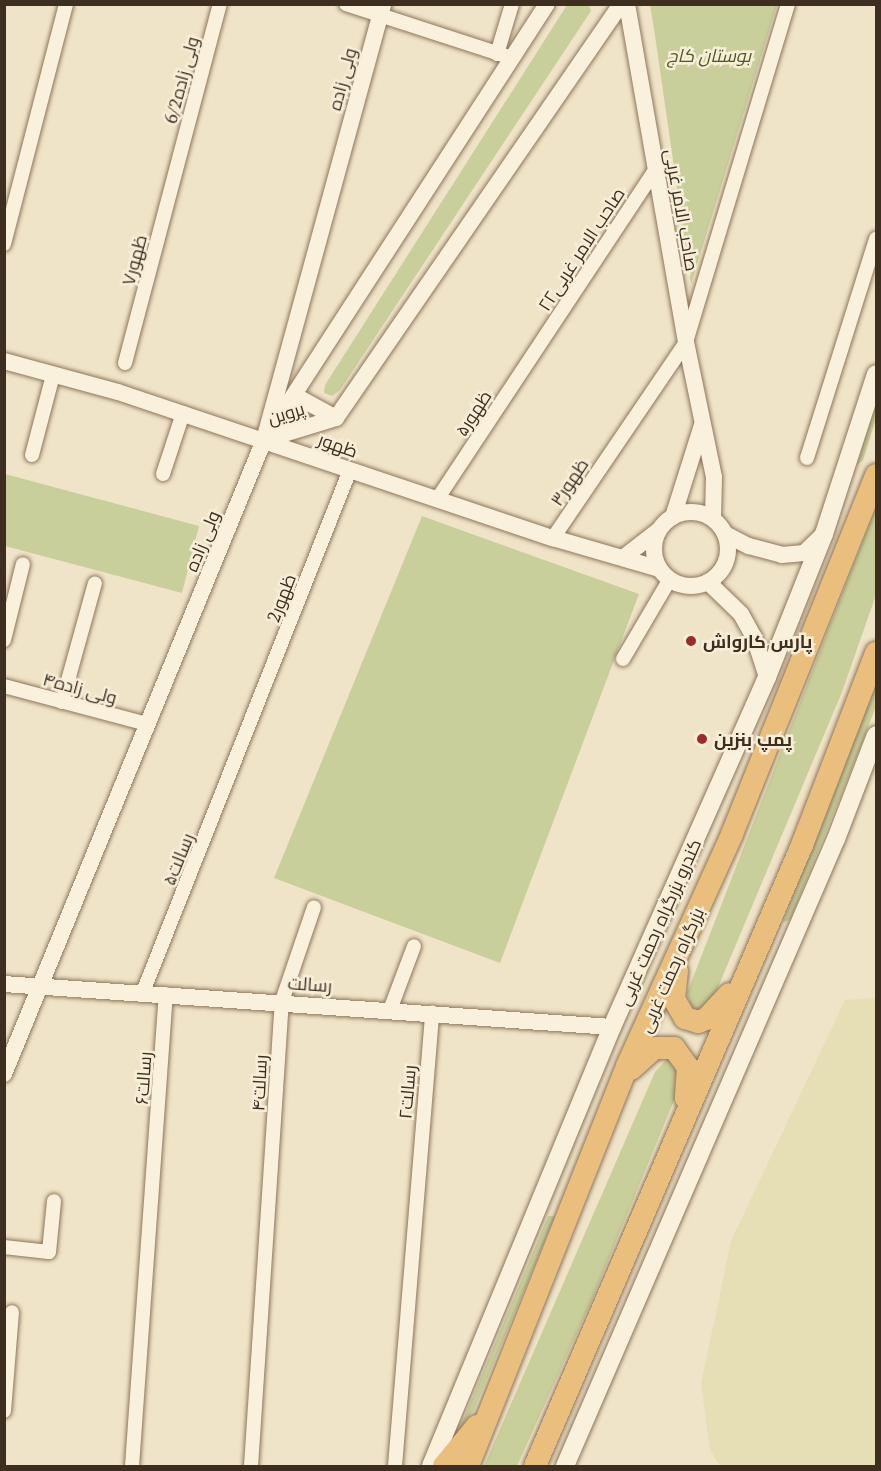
<!DOCTYPE html>
<meta charset="utf-8">
<style>
body{margin:0}
#map{position:relative;width:881px;height:1471px;overflow:hidden;background:#f0e4c8;font-family:"PT Serif",Cairo,serif}
div>[style]{position:absolute}
.farmland>*{inset:0;background:#e6deb5}
.green>*{inset:0;background:#c9cf9b}
.roads{filter:drop-shadow(0 0 2px #8d765c) drop-shadow(0 0 2px #8d765c)}
.minor>*{height:14px;margin:-7px;padding:0 7px;transform-origin:7px;border-radius:7px;background:#faf1dc}
.tertiary>*{height:16px;margin:-8px;padding:0 8px;transform-origin:8px;border-radius:8px;background:#faf1dc}
.tertiary>.ring{margin:-8px;padding:0;box-sizing:content-box;background:none;border:16px solid #faf1dc;border-radius:50%}
.secondary>*{height:18px;margin:-9px;padding:0 9px;transform-origin:9px;border-radius:9px;background:#faf1dc}
.trunk>*{height:22px;margin:-11px;padding:0 11px;transform-origin:11px;border-radius:11px;background:#eabe7c}
.dots>*{width:16px;height:16px;translate:-50% -50%;box-sizing:border-box;border:3px solid #f7eed8;border-radius:50%}
span{translate:-50% -50%;white-space:nowrap;text-align:center;line-height:1.15;-webkit-text-stroke:5px #f7eed8;paint-order:stroke}
.park-label{font-size:18px;color:#4d5a26;font-style:italic}
.street-label{font-size:18px;color:#3d2e20}
.poi-label{font-size:18px;color:#3d2e20;font-weight:700}
.left{translate:0 -50%;text-align:left}
.frame{position:absolute;inset:0;border:6px solid #3d2e20;pointer-events:none}
</style>
<div id="map">
<div class="farmland">
<i style="clip-path:polygon(876px 998px,876px 1466px,720px 1466px,710px 1450px,701px 1384px,731px 1241px,845px 1000px)"></i>
</div>
<div class="green">
<i style="clip-path:polygon(567px 5px,589px 5px,591px 11px,340px 390px,332px 396px,324px 393px,325px 385px)"></i>
<i style="clip-path:polygon(650px 5px,777px 5px,691px 284px,654px 29px)"></i>
<i style="clip-path:polygon(876px 402px,876px 419px,863px 460px,857px 465px)"></i>
<i style="clip-path:polygon(5px 474px,199px 526px,182px 593px,5px 546px)"></i>
<i style="clip-path:polygon(876px 507px,876px 595px,842px 692px,711px 1004px,701px 1010px,691px 1007px,687px 993px)"></i>
<i style="clip-path:polygon(422px 516px,639px 594px,500px 963px,274px 878px)"></i>
<i style="clip-path:polygon(876px 683px,876px 706px,862px 743px,790px 920px,783px 922px)"></i>
<i style="clip-path:polygon(668px 1058px,676px 1060px,680px 1086px,591px 1302px,517px 1466px,484px 1466px,655px 1072px)"></i>
<i style="clip-path:polygon(548px 1216px,555px 1216px,474px 1410px,459px 1430px)"></i>
</div>
<div class="roads">
<div class="minor">
<i style="left:346px;top:4px;width:175px;rotate:18deg"></i>
<i style="left:497px;top:54px;width:52px;rotate:-73.3deg"></i>
<i style="left:4px;top:244px;width:248px;rotate:-75.5deg"></i>
<i style="left:125px;top:363px;width:371px;rotate:-75.2deg"></i>
<i style="left:32px;top:455px;width:83px;rotate:-75.3deg"></i>
<i style="left:807px;top:458px;width:230px;rotate:-72.5deg"></i>
<i style="left:163px;top:474px;width:64px;rotate:-71.8deg"></i>
<i style="left:438px;top:498px;width:393px;rotate:-56.5deg"></i>
<i style="left:553px;top:538px;width:237px;rotate:-55.8deg"></i>
<i style="left:686px;top:342px;width:353px;rotate:-73.2deg"></i>
<i style="left:4px;top:640px;width:78px;rotate:-76deg"></i>
<i style="left:623px;top:659px;width:93px;rotate:-59.6deg"></i>
<i style="left:4px;top:686px;width:148px;rotate:14.9deg"></i>
<i style="left:62px;top:702px;width:123px;rotate:-74.5deg"></i>
<i style="left:143px;top:992px;width:562px;rotate:-68.37deg"></i>
<i style="left:390px;top:1010px;width:68px;rotate:-69.4deg"></i>
<i style="left:4px;top:1247px;width:45px;rotate:6.3deg"></i>
<i style="left:49px;top:1252px;width:51px;rotate:-84.4deg"></i>
<i style="left:4px;top:1411px;width:99px;rotate:-85.4deg"></i>
<i style="left:132px;top:1466px;width:473px;rotate:-85.9deg"></i>
<i style="left:251px;top:1466px;width:466px;rotate:-86.2deg"></i>
<i style="left:282px;top:1001px;width:99px;rotate:-71.2deg"></i>
<i style="left:395px;top:1466px;width:455px;rotate:-85.3deg"></i>
</div>
<div class="tertiary">
<i style="left:627px;top:4px;width:343px;rotate:80.1deg"></i>
<i style="left:686px;top:342px;width:138px;rotate:78.3deg"></i>
<i style="left:714px;top:477px;width:42px;rotate:91.4deg"></i>
<i style="left:4px;top:361px;width:118px;rotate:15.2deg"></i>
<i style="left:118px;top:392px;width:459px;rotate:18.6deg"></i>
<i style="left:553px;top:538px;width:111px;rotate:16.2deg"></i>
<i style="left:294px;top:395px;width:48px;rotate:28.7deg"></i>
<i style="left:273px;top:427px;width:504px;rotate:-57.07deg"></i>
<i style="left:264px;top:440px;width:75px;rotate:-17deg"></i>
<i style="left:336px;top:418px;width:503px;rotate:-55.46deg"></i>
<i class="ring" style="left:654px;top:512px;width:58px;height:58px"></i>
<i style="left:673px;top:517px;width:96px;rotate:-72.5deg"></i>
<i style="left:725px;top:534px;width:27px;rotate:27deg"></i>
<i style="left:749px;top:546px;width:34px;rotate:15deg"></i>
<i style="left:782px;top:555px;width:22px;rotate:-5deg"></i>
<i style="left:804px;top:553px;width:28px;rotate:-44deg"></i>
<i style="left:624px;top:557px;width:44px;rotate:-37.6deg"></i>
<i style="left:708px;top:582px;width:46px;rotate:44.1deg"></i>
<i style="left:741px;top:614px;width:26px;rotate:61deg"></i>
<i style="left:754px;top:637px;width:42px;rotate:72deg"></i>
<i style="left:4px;top:984px;width:610px;rotate:4.05deg"></i>
<i style="left:4px;top:1074px;width:685px;rotate:-67.7deg"></i>
<i style="left:264px;top:440px;width:452px;rotate:-74.7deg"></i>
</div>
<div class="secondary">
<i style="left:431px;top:1466px;width:475px;rotate:-67.6deg"></i>
<i style="left:612px;top:1027px;width:383px;rotate:-66.1deg"></i>
<i style="left:767px;top:677px;width:154px;rotate:-68.3deg"></i>
<i style="left:824px;top:534px;width:168px;rotate:-72deg"></i>
<i style="left:565px;top:1466px;width:683px;rotate:-66.63deg"></i>
<i style="left:836px;top:839px;width:111px;rotate:-69deg"></i>
</div>
<div class="trunk">
<i style="left:677px;top:971px;width:28px;rotate:96deg"></i>
<i style="left:674px;top:999px;width:22px;rotate:60deg"></i>
<i style="left:685px;top:1018px;width:14px;rotate:17deg"></i>
<i style="left:698px;top:1022px;width:9px;rotate:-21deg"></i>
<i style="left:706px;top:1019px;width:34px;rotate:-47deg"></i>
<i style="left:631px;top:1069px;width:31px;rotate:-42deg"></i>
<i style="left:654px;top:1048px;width:20px"></i>
<i style="left:674px;top:1048px;width:24px;rotate:54deg"></i>
<i style="left:688px;top:1067px;width:31px;rotate:94deg"></i>
<i style="left:444px;top:1466px;width:52px;rotate:-50.5deg"></i>
<i style="left:468px;top:1466px;width:430px;rotate:-68.3deg"></i>
<i style="left:627px;top:1066px;width:255px;rotate:-65.6deg"></i>
<i style="left:732px;top:834px;width:387px;rotate:-68.1deg"></i>
<i style="left:535px;top:1466px;width:676px;rotate:-66.73deg"></i>
<i style="left:802px;top:845px;width:206px;rotate:-68.9deg"></i>
</div>
</div>
<div class="dots">
<i style="left:691px;top:641px;background:#9e2a2b"></i>
<i style="left:702px;top:739px;background:#9e2a2b"></i>
</div>
<div class="park-label">
<span style="left:709px;top:55px">بوستان کاج</span>
</div>
<div class="street-label">
<span style="left:342px;top:79px;rotate:-75deg">ولی زاده</span>
<span style="left:181px;top:80px;rotate:-75deg">6/2ولی زاده</span>
<span style="left:682px;top:210px;rotate:80deg">صاحب الامر غربی</span>
<span style="left:581px;top:249px;rotate:-57deg">صاحب الامر غربی٢٢</span>
<span style="left:134px;top:260px;rotate:-75deg">ظهور۷</span>
<span style="left:286px;top:413px;rotate:-17deg">پروین</span>
<span style="left:473px;top:413px;rotate:-57deg">ظهور۵</span>
<span style="left:338px;top:445px;rotate:20deg">ظهور</span>
<span style="left:569px;top:482px;rotate:-56deg">ظهور۳</span>
<span style="left:202px;top:541px;rotate:-68deg">ولی زاده</span>
<span style="left:281px;top:598px;rotate:-69deg">2ظهور</span>
<span style="left:80px;top:688px;rotate:15deg">ولی زاده۴</span>
<span style="left:178px;top:859px;rotate:-68deg">رسالت۵</span>
<span style="left:659px;top:922px;rotate:-66deg">کندرو بزرگراه رحمت غربی</span>
<span style="left:671px;top:970px;rotate:-66deg">بزرگراه رحمت غربی</span>
<span style="left:310px;top:984px;rotate:4deg">رسالت</span>
<span style="left:143px;top:1078px;rotate:-86deg">رسالت۶</span>
<span style="left:259px;top:1083px;rotate:-87deg">رسالت۴</span>
<span style="left:407px;top:1092px;rotate:-85deg">رسالت۲</span>
</div>
<div class="poi-label">
<span class="left" style="left:703px;top:641px">پارس کارواش</span>
<span class="left" style="left:714px;top:739px">پمپ بنزین</span>
</div>
<div class="frame"></div>
</div>
